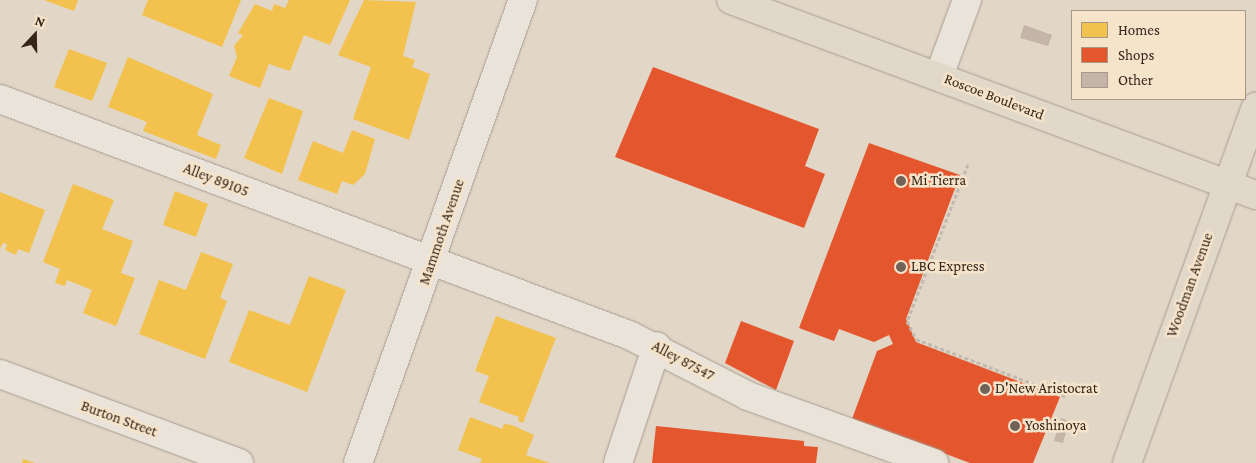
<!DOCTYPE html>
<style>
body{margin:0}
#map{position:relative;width:1256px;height:463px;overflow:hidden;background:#e2d7c7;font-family:"Crimson Pro",serif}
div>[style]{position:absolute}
.homes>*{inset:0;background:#f2c14e}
.shops>*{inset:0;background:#e4572e}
.building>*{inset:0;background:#c5b4a8}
.path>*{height:3px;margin-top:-1.5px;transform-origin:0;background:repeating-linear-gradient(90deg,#c2bab1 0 4px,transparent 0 6.5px)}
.roads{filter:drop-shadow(0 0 1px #a69c91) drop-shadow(0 0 1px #a69c91)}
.minor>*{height:28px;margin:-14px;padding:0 14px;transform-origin:14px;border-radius:14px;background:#eae3d9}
.major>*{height:28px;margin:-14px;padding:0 14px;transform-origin:14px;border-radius:14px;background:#e2d8ca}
.dots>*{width:14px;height:14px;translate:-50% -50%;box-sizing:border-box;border:2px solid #f6e4ca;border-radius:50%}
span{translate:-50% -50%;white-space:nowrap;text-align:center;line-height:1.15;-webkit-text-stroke:5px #f6e4ca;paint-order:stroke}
.street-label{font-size:15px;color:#34241a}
.poi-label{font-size:15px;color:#34241a}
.left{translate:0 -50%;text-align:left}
.legend{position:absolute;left:1071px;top:10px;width:175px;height:90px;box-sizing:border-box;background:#f6e4ca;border:1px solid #a89784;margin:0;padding:6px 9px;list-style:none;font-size:15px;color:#34241a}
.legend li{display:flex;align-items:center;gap:10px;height:25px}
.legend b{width:25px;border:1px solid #a89784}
.north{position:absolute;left:10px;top:10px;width:50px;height:50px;-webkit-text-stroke:4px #f6e4ca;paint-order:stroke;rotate:21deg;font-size:14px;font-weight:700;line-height:20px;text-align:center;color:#34241a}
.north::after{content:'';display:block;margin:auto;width:18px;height:22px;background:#34241a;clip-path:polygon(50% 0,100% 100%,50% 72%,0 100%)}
</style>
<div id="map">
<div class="homes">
<i style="clip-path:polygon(44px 0,78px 0,74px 11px)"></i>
<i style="clip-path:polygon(148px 0,241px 0,222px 47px,142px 15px)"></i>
<i style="clip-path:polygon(289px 0,350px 0,330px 45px,304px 35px,290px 71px,269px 64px,260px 88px,229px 76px,237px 57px,234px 46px,243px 35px,238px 33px,255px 4px,272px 11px,274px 4px,285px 8px)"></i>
<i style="clip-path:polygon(364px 0,416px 2px,403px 56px,415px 60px,412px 67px,430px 74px,409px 140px,353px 119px,371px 67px,338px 55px)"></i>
<i style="clip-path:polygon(69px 49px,107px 63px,92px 101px,54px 87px)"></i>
<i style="clip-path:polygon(128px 57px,213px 94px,197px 135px,221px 145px,216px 159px,143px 131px,147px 122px,108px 107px)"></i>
<i style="clip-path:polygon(269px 98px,303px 111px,282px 174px,244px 158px)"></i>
<i style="clip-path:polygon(352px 130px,375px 139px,365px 174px,353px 185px,342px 181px,337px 194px,298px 180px,313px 141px,343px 153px)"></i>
<i style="clip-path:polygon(73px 184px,114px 200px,102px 229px,133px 241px,121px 273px,135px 278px,116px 326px,83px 313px,92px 290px,67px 280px,65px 286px,55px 283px,60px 269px,43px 262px)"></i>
<i style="clip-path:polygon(175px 191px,208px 204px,196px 237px,163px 225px)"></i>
<i style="clip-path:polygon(0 192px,45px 210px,29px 253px,18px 249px,16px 255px,5px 250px,7px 244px,3px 243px,0 249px)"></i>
<i style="clip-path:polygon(201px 252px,233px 264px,220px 298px,227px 301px,205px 359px,139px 334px,159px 280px,186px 290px)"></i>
<i style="clip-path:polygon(309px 276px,346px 290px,307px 392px,229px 362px,249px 310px,290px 325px)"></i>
<i style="clip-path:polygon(496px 316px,556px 338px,523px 423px,518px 421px,519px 417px,479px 402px,489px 376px,475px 371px)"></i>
<i style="clip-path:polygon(470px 417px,502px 429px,504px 424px,512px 425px,534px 435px,526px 455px,550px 463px,480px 463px,482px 459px,458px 450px)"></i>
<i style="clip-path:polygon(23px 459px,35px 463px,22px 463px)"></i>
</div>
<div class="shops">
<i style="clip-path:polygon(653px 67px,819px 129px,805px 166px,825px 174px,804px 228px,615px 157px)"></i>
<i style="clip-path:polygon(869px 143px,960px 175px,906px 319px,916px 342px,1060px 397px,1033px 463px,970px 463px,852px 419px,877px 351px,893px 344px,889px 335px,874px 342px,839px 329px,834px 341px,799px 328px)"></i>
<i style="clip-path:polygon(741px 321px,794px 341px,776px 390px,725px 363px)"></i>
<i style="clip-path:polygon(656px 426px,804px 441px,804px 446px,818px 447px,816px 463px,652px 463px)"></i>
</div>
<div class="building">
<i style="clip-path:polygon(1024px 25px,1052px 35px,1048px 46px,1020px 38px)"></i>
<i style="clip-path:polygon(1061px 418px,1069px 421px,1063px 443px,1054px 441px)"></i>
</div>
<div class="path">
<i style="left:968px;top:164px;width:168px;rotate:111.2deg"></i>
<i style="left:907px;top:321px;width:20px;rotate:63deg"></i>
<i style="left:916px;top:339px;width:160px;rotate:20.9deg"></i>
</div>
<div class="roads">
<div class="minor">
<i style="left:939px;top:76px;width:81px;rotate:-69.8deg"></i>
<i style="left:0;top:99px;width:672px;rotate:20.57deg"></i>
<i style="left:629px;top:335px;width:134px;rotate:27.1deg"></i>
<i style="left:748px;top:396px;width:198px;rotate:19.8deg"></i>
<i style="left:0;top:374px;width:255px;rotate:20.4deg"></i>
<i style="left:358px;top:463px;width:492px;rotate:-70.4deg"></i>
<i style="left:618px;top:463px;width:123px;rotate:-71.6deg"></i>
</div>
<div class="major">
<i style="left:731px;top:0;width:560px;rotate:20.38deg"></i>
<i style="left:1127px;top:463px;width:379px;rotate:-70.1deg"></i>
</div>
</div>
<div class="dots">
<i style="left:901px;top:181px;background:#716357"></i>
<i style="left:901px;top:267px;background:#716357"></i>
<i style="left:985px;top:389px;background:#716357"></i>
<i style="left:1015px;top:426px;background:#716357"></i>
</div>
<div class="street-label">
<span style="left:994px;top:97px;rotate:21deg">Roscoe Boulevard</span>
<span style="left:216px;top:180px;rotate:21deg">Alley 89105</span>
<span style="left:442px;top:232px;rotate:-71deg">Mammoth Avenue</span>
<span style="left:1190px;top:285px;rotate:-70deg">Woodman Avenue</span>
<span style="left:683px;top:361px;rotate:28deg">Alley 87547</span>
<span style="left:119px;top:419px;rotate:20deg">Burton Street</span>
</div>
<div class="poi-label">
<span class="left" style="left:911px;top:181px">Mi Tierra</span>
<span class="left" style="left:911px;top:267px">LBC Express</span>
<span class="left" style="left:995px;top:389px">D'New Aristocrat</span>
<span class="left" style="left:1025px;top:426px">Yoshinoya</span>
</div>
<ul class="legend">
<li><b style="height:14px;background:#f2c14e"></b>Homes</li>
<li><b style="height:14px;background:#e4572e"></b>Shops</li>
<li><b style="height:14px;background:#c5b4a8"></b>Other</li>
</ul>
<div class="north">N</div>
</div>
